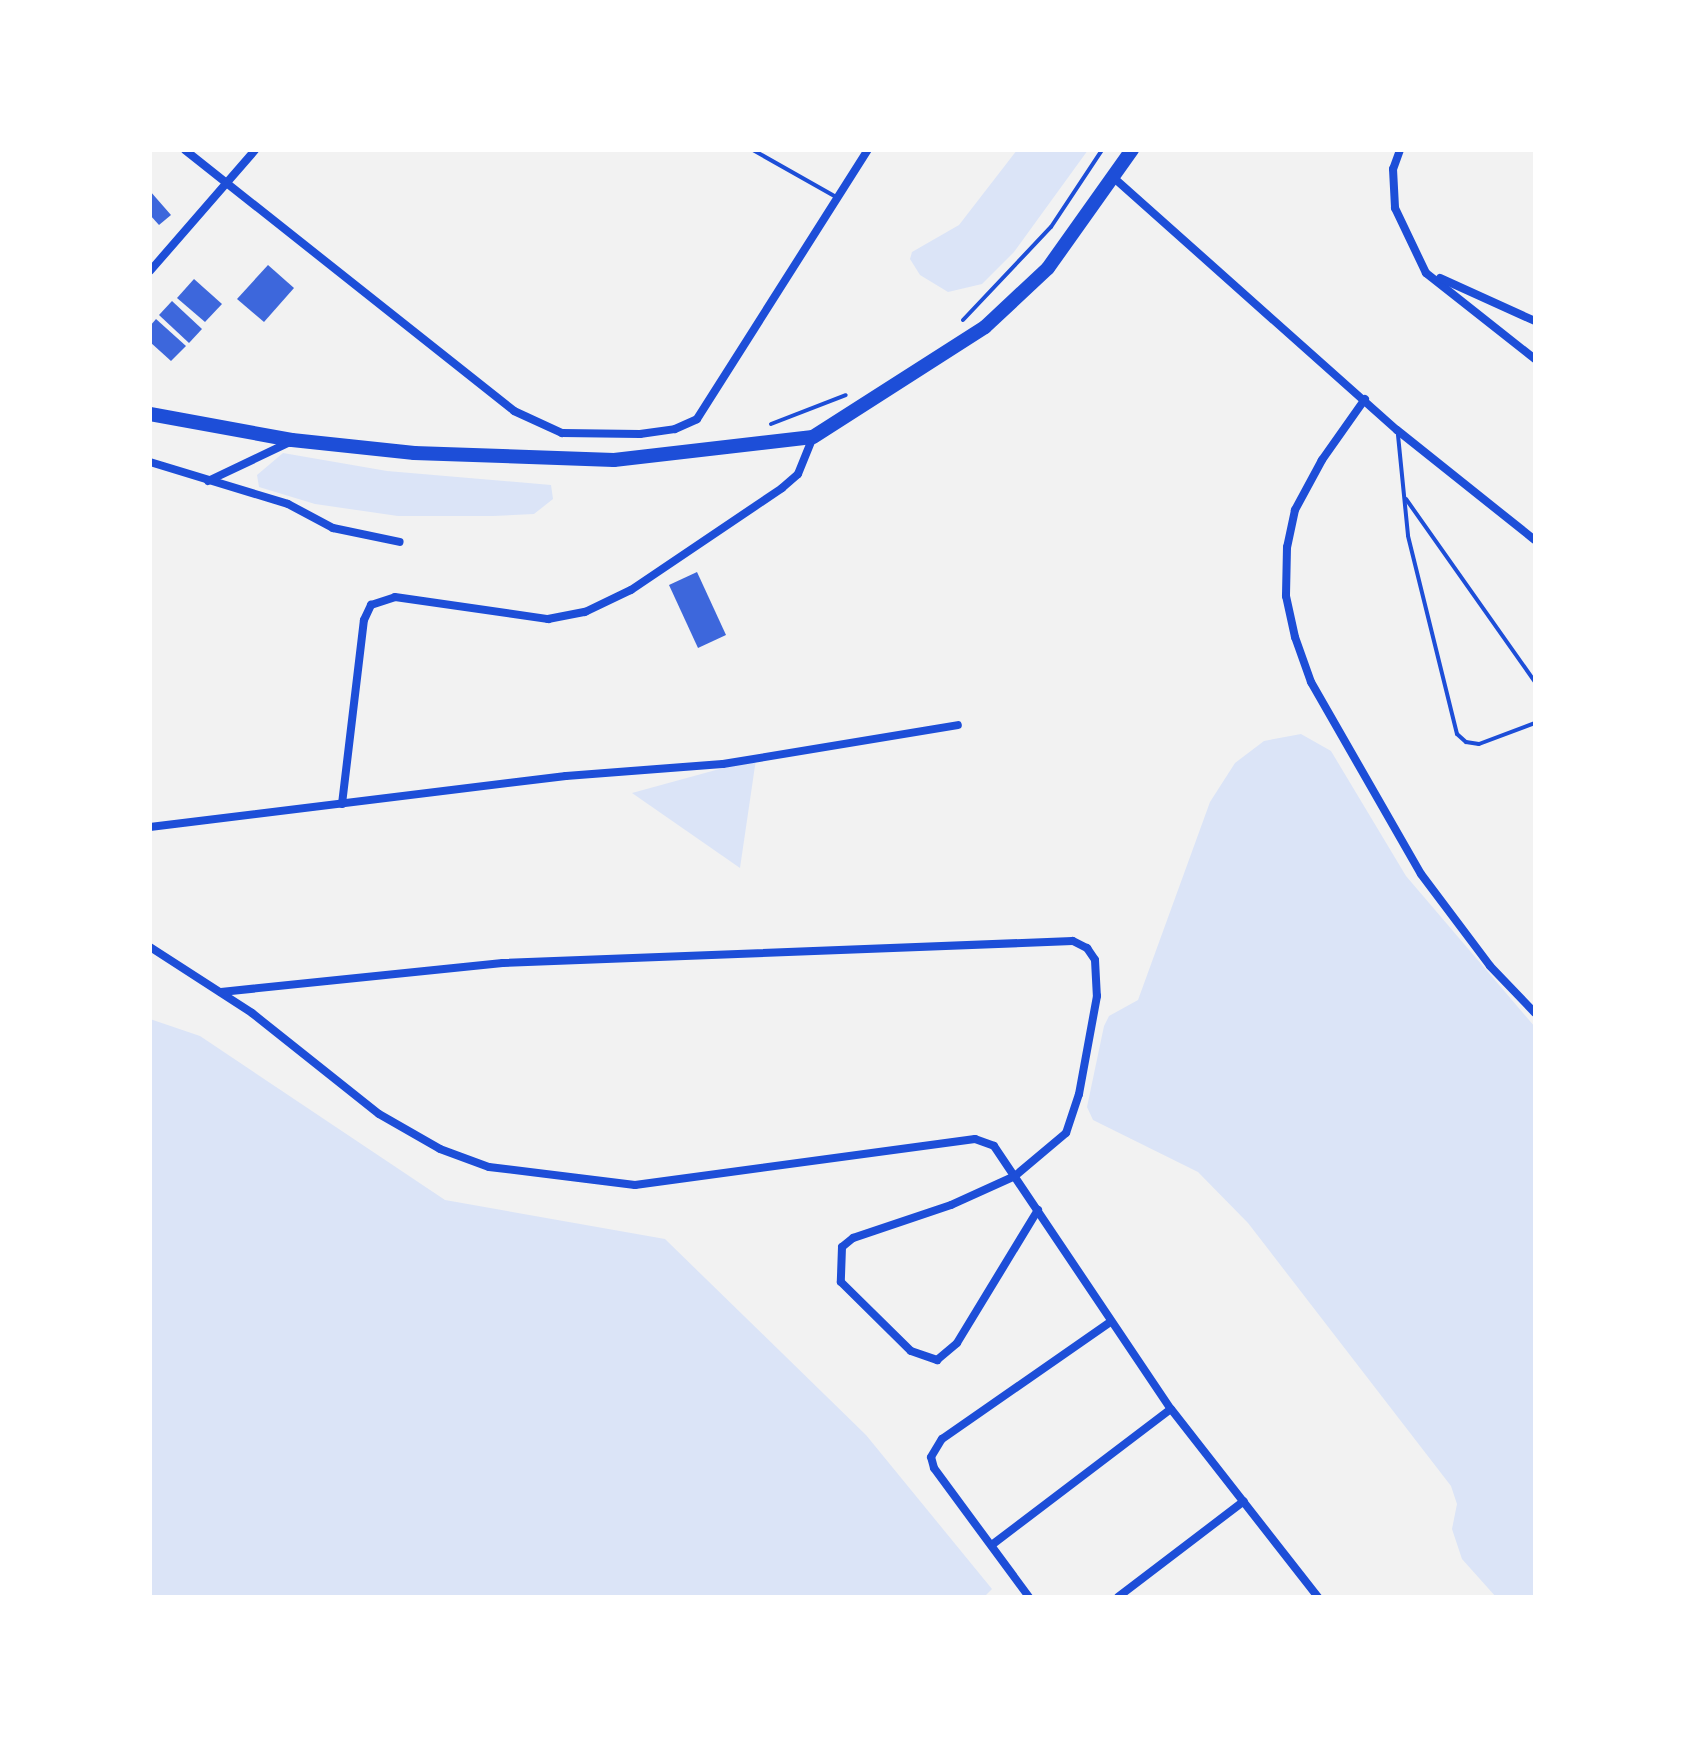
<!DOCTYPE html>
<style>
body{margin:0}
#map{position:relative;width:1685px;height:1747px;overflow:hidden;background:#f2f2f2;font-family:Mulish,sans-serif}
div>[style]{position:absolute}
.green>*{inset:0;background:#dbe4f7}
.building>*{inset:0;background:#3d67dc}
.path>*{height:4px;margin:-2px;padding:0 2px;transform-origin:2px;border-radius:2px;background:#1d4ed8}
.service>*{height:4px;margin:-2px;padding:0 2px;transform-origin:2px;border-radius:2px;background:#1d4ed8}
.minor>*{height:8px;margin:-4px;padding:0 4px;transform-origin:4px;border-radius:4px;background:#1d4ed8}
.trunk>*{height:14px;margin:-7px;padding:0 7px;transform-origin:7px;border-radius:7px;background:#1d4ed8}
span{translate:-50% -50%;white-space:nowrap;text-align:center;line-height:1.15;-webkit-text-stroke:9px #fff;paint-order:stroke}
.frame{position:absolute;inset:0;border:152px solid #fff;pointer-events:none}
</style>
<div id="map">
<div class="green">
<i style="clip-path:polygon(1017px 150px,1088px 150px,1014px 252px,982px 284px,948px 292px,920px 275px,910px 259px,912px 252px,959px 225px)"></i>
<i style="clip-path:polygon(283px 453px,387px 471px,551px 485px,553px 499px,534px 514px,493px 516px,398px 516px,315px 504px,259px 487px,257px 475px)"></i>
<i style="clip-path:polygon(1301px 734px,1331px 751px,1406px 876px,1535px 1027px,1535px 1597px,1496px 1597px,1462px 1559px,1452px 1529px,1457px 1504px,1451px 1486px,1248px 1223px,1198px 1172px,1093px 1120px,1087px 1107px,1104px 1026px,1109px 1016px,1138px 1000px,1210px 802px,1235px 763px,1264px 741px)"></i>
<i style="clip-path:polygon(756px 759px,740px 868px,632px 793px)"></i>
<i style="clip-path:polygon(150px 1019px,200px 1036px,445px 1200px,665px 1239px,866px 1435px,992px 1589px,984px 1597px,150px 1597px)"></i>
</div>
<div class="building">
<i style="clip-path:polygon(150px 191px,171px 215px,159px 225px,150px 215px)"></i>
<i style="clip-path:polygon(268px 265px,294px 288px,264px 322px,237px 299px)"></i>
<i style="clip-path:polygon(194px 279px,222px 304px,205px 322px,177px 298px)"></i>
<i style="clip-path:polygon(172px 301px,202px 329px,189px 343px,159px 315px)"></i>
<i style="clip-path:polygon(156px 319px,186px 346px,171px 361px,150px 342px,150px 326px)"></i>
<i style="clip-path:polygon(697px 572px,726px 635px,698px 648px,669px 585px)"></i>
</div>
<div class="path">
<i style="left:963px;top:320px;width:128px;rotate:-46.6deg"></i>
<i style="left:1051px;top:227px;width:92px;rotate:-56.5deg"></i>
<i style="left:771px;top:424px;width:80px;rotate:-21.1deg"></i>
</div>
<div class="service">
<i style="left:753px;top:150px;width:95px;rotate:29.5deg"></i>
<i style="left:1398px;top:435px;width:101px;rotate:84.3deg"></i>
<i style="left:1408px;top:536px;width:204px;rotate:76.1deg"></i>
<i style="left:1457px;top:734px;width:12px;rotate:42deg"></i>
<i style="left:1466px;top:742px;width:13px;rotate:9deg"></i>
<i style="left:1479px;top:744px;width:60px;rotate:-20.6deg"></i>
<i style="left:1406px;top:499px;width:224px;rotate:54.8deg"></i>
</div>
<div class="minor">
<i style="left:185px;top:150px;width:420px;rotate:38.4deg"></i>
<i style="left:514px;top:411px;width:53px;rotate:24.6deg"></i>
<i style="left:562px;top:433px;width:78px;rotate:0.7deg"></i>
<i style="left:640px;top:434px;width:35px;rotate:-8deg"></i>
<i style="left:675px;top:429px;width:24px;rotate:-24deg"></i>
<i style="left:697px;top:419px;width:319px;rotate:-57.6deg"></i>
<i style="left:1400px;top:150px;width:20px;rotate:110deg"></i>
<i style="left:1393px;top:169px;width:39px;rotate:87deg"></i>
<i style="left:1395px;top:208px;width:72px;rotate:64.5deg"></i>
<i style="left:1426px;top:273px;width:139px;rotate:38.3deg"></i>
<i style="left:1114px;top:178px;width:379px;rotate:41.7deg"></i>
<i style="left:1397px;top:430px;width:176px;rotate:38.6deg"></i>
<i style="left:150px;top:271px;width:160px;rotate:-49deg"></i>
<i style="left:1440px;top:278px;width:104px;rotate:24.4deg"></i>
<i style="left:1365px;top:399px;width:75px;rotate:125.2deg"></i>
<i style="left:1322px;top:460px;width:57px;rotate:118.4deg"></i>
<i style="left:1295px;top:510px;width:38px;rotate:102deg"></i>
<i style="left:1287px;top:547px;width:49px;rotate:91.2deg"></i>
<i style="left:1286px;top:596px;width:42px;rotate:77.6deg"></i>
<i style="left:1295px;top:637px;width:48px;rotate:70.4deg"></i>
<i style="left:1311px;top:682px;width:221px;rotate:60.2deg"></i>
<i style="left:1421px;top:874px;width:115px;rotate:53.1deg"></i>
<i style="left:1490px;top:966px;width:65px;rotate:46.2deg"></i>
<i style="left:150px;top:462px;width:144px;rotate:16.9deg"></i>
<i style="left:288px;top:504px;width:51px;rotate:28.1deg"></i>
<i style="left:333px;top:528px;width:68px;rotate:11.8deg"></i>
<i style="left:208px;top:481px;width:91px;rotate:-25.4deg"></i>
<i style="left:342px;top:804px;width:185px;rotate:-83.2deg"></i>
<i style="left:364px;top:620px;width:17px;rotate:-65deg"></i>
<i style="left:371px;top:605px;width:25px;rotate:-18deg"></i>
<i style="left:395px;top:597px;width:155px;rotate:8.2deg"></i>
<i style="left:548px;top:619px;width:38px;rotate:-11deg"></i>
<i style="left:585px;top:612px;width:51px;rotate:-25.6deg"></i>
<i style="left:631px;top:590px;width:182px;rotate:-34deg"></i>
<i style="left:782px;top:488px;width:21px;rotate:-41deg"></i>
<i style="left:798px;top:474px;width:40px;rotate:-68deg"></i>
<i style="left:150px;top:827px;width:419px;rotate:-7deg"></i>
<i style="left:566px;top:776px;width:157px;rotate:-4.4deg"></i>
<i style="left:723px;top:764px;width:238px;rotate:-9.4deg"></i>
<i style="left:150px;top:947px;width:121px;rotate:32.9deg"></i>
<i style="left:252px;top:1013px;width:162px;rotate:38.5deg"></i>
<i style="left:379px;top:1114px;width:70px;rotate:29.8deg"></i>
<i style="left:440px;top:1149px;width:52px;rotate:20.2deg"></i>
<i style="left:489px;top:1167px;width:147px;rotate:7deg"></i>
<i style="left:635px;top:1185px;width:343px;rotate:-7.7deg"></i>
<i style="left:975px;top:1139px;width:20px;rotate:20deg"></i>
<i style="left:994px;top:1146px;width:317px;rotate:56.1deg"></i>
<i style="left:1171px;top:1409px;width:239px;rotate:52deg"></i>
<i style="left:221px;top:992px;width:283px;rotate:-5.9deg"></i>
<i style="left:503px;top:963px;width:570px;rotate:-2.21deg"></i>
<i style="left:1073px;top:941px;width:16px;rotate:27deg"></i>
<i style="left:1087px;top:948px;width:14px;rotate:56deg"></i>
<i style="left:1095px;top:960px;width:36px;rotate:87deg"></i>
<i style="left:1097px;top:996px;width:100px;rotate:100.4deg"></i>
<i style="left:1079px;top:1094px;width:41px;rotate:108.4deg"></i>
<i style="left:1066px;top:1133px;width:67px;rotate:139.9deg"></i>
<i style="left:1015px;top:1176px;width:70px;rotate:155.6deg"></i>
<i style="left:951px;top:1205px;width:103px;rotate:161.4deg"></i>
<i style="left:853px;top:1238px;width:14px;rotate:141deg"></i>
<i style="left:842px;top:1247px;width:35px;rotate:92deg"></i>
<i style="left:841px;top:1282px;width:98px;rotate:44.6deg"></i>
<i style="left:911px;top:1351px;width:28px;rotate:19deg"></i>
<i style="left:937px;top:1360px;width:26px;rotate:-40deg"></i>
<i style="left:957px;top:1343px;width:156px;rotate:-58.7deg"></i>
<i style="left:993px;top:1544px;width:223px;rotate:-37.2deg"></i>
<i style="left:1029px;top:1597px;width:160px;rotate:-126.4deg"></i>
<i style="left:934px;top:1468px;width:11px;rotate:-105deg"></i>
<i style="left:931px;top:1457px;width:21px;rotate:-59deg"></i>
<i style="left:942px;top:1439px;width:203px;rotate:-34.8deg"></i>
<i style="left:1118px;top:1597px;width:158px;rotate:-37.3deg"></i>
</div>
<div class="trunk">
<i style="left:150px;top:414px;width:144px;rotate:10.4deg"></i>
<i style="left:292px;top:440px;width:123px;rotate:6.1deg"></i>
<i style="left:414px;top:453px;width:200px;rotate:2deg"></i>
<i style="left:614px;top:460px;width:200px;rotate:-6.6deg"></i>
<i style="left:813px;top:437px;width:204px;rotate:-32.6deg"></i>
<i style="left:985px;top:327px;width:86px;rotate:-43.1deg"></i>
<i style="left:1048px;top:268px;width:145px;rotate:-54.6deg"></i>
</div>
<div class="frame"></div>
</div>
